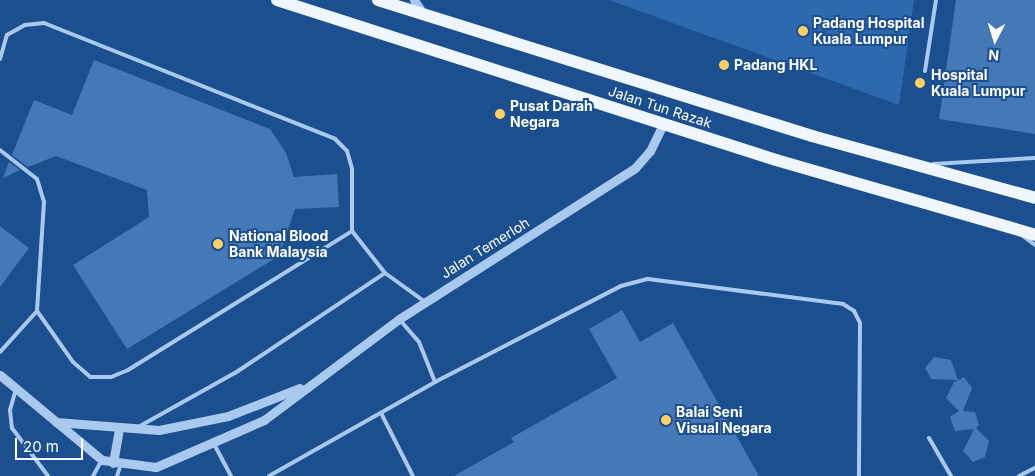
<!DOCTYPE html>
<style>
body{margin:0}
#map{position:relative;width:1035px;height:476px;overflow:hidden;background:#1b4f8f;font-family:Inter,sans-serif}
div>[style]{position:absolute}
.green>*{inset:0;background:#2e69ad}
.building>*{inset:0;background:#4478b7}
.service>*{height:4px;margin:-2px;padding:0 2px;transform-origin:2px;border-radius:2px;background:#a9c9ee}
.tertiary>*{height:9px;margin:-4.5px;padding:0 4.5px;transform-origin:4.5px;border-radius:4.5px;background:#a9c9ee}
.primary>*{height:12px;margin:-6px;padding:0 6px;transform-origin:6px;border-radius:6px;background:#f0f6ff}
.dots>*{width:14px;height:14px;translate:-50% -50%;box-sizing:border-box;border:2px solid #1b4f8f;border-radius:50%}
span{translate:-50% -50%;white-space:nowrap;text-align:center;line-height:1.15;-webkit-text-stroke:4px #1b4f8f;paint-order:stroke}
.poi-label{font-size:14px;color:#fff;font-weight:700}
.left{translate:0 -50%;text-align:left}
.street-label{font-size:14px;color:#fff}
.north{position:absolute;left:970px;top:15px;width:50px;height:50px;-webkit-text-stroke:4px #1b4f8f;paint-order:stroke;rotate:185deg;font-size:14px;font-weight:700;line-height:20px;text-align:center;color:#fff}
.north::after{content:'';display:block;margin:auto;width:18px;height:22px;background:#fff;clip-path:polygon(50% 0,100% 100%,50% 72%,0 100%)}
.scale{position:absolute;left:15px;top:438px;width:68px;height:22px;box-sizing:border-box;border:2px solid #fff;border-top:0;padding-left:6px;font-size:15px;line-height:18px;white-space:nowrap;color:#fff;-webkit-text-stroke:4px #1b4f8f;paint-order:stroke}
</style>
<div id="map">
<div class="green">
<i style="clip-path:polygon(609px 0,914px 0,899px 105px)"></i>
</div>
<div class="building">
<i style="clip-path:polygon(956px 0,1035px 0,1035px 134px,939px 119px)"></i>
<i style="clip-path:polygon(94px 60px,270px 129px,286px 153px,294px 177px,337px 174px,339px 207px,295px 209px,279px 256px,127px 349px,73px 265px,149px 217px,147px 190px,56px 156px,28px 167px,12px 155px,34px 100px,72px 115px)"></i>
<i style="clip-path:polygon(9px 162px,20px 170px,3px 178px)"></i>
<i style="clip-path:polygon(0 226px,29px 248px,0 287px)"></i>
<i style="clip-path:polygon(622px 310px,640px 342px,673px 323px,759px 476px,454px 476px,514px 442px,511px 438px,617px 378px,589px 329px)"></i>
<i style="clip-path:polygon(934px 357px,951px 360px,958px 380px,931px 379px,925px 368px)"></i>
<i style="clip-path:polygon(964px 377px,972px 388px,963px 411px,975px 412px,979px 425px,976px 428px,989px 441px,985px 457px,973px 462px,963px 451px,974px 429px,955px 431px,950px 417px,959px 411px,946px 398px,954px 382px)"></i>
</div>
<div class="service">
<i style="left:0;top:59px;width:25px;rotate:-74deg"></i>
<i style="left:7px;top:35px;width:21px;rotate:-29deg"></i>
<i style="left:25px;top:25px;width:19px;rotate:-6deg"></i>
<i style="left:44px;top:23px;width:313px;rotate:21.7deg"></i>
<i style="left:335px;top:139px;width:17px;rotate:45deg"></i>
<i style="left:347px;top:151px;width:19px;rotate:74deg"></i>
<i style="left:352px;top:169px;width:62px;rotate:90deg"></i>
<i style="left:352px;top:231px;width:53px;rotate:51.8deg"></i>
<i style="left:385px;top:273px;width:48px;rotate:35.7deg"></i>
<i style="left:925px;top:71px;width:72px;rotate:-81.2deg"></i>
<i style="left:0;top:150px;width:47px;rotate:38.1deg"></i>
<i style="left:37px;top:179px;width:24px;rotate:73deg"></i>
<i style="left:44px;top:202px;width:109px;rotate:93.7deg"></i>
<i style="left:37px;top:311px;width:55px;rotate:132.1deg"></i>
<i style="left:933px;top:164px;width:102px;rotate:-3.4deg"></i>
<i style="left:1023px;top:236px;width:15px;rotate:37deg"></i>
<i style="left:37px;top:311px;width:62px;rotate:54.8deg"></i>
<i style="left:73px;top:362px;width:23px;rotate:41deg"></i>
<i style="left:90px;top:377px;width:21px"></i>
<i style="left:111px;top:377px;width:18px;rotate:-22deg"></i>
<i style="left:128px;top:370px;width:264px;rotate:-31.8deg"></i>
<i style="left:399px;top:319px;width:30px;rotate:49deg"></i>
<i style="left:419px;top:342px;width:43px;rotate:68.2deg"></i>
<i style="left:16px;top:389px;width:22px;rotate:106deg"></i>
<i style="left:10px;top:410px;width:18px;rotate:84deg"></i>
<i style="left:12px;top:428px;width:60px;rotate:53.1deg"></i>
<i style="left:381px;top:413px;width:71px;rotate:63.1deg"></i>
<i style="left:140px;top:426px;width:109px;rotate:-29.2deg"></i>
<i style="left:235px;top:373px;width:180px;rotate:-33.7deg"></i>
<i style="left:929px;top:438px;width:44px;rotate:59.9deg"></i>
<i style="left:214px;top:444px;width:36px;rotate:62deg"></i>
<i style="left:93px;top:476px;width:18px;rotate:-61deg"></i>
<i style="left:117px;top:476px;width:13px;rotate:-72deg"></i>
<i style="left:269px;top:476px;width:191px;rotate:-29.5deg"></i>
<i style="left:435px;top:382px;width:209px;rotate:-27.3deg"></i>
<i style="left:621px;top:286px;width:28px;rotate:-15deg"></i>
<i style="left:648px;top:279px;width:197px;rotate:7.3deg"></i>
<i style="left:843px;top:304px;width:13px;rotate:32deg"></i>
<i style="left:854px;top:311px;width:13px;rotate:63deg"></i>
<i style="left:860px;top:323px;width:153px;rotate:90.4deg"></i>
<i style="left:1019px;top:476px;width:18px;rotate:-27deg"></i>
</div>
<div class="tertiary">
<i style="left:414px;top:0;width:17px;rotate:57deg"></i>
<i style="left:0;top:375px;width:133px;rotate:39.8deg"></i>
<i style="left:102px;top:460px;width:54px;rotate:7.4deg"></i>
<i style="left:156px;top:467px;width:118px;rotate:-23.5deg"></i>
<i style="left:264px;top:420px;width:169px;rotate:-36.8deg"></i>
<i style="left:399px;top:319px;width:280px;rotate:-32.6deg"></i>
<i style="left:635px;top:168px;width:23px;rotate:-49deg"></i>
<i style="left:650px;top:151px;width:30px;rotate:-64deg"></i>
<i style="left:56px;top:422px;width:103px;rotate:4.4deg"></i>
<i style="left:159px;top:430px;width:70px;rotate:-11.5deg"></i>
<i style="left:228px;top:416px;width:77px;rotate:-21.3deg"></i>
<i style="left:113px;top:463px;width:34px;rotate:-80deg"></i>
</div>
<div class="primary">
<i style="left:277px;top:0;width:524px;rotate:17.78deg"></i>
<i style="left:776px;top:160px;width:270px;rotate:16.1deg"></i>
<i style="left:378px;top:0;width:455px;rotate:17.4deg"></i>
<i style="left:812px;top:136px;width:231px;rotate:15.5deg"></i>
</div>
<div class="dots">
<i style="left:803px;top:31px;background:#ffd166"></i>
<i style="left:724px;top:65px;background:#ffd166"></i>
<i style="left:920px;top:83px;background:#ffd166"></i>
<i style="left:500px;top:114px;background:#ffd166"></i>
<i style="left:218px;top:244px;background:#ffd166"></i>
<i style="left:666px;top:420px;background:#ffd166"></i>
</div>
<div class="poi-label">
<span class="left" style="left:813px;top:31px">Padang Hospital<br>Kuala Lumpur</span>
<span class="left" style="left:734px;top:65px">Padang HKL</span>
<span class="left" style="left:931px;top:83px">Hospital<br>Kuala Lumpur</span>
<span class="left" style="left:510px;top:114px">Pusat Darah<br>Negara</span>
<span class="left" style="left:229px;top:244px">National Blood<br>Bank Malaysia</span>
<span class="left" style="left:676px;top:420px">Balai Seni<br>Visual Negara</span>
</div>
<div class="street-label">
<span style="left:660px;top:107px;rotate:18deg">Jalan Tun Razak</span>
<span style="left:485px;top:248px;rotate:-32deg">Jalan Temerloh</span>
</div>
<div class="north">N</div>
<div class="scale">20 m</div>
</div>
